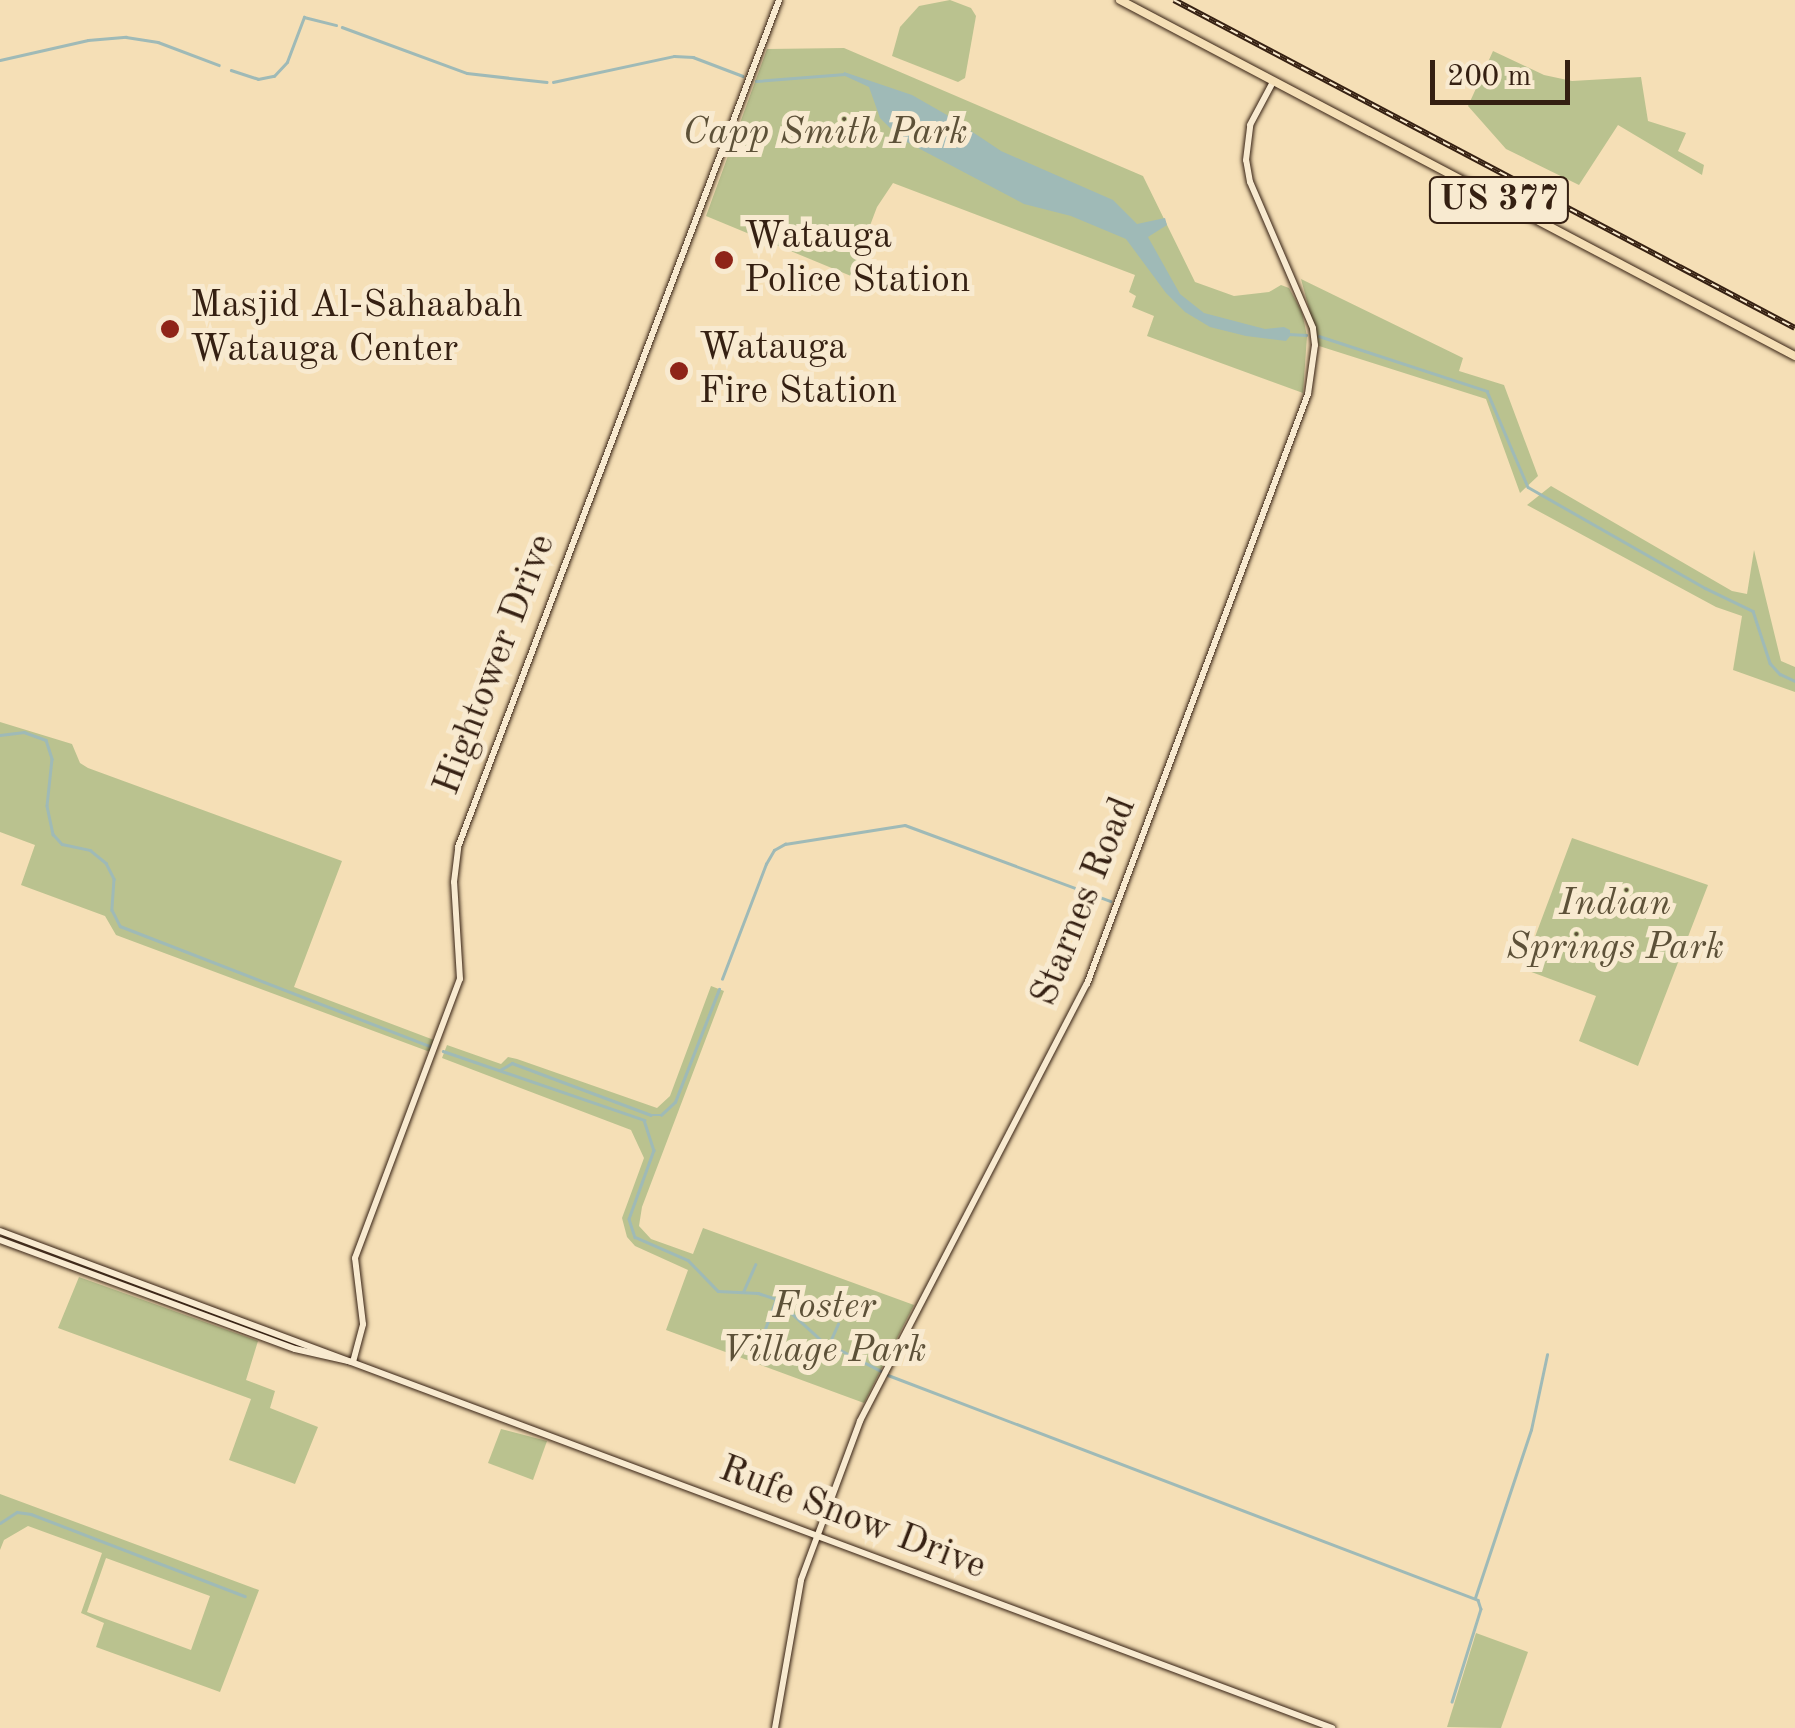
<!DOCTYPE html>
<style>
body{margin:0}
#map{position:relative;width:1795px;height:1728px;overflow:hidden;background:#f5dfb6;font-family:"Old Standard TT",serif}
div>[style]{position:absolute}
.green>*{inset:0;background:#bac28f}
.water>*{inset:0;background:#9fbab7}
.stream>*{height:2.5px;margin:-1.25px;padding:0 1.25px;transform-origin:1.25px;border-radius:1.25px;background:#9fbab7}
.roads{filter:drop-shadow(0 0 2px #352012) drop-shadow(0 0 2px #352012)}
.secondary>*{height:6px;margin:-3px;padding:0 3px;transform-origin:3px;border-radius:3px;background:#f8ead0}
.primary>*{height:8px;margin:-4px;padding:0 4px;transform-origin:4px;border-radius:4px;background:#f5dfb6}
.rail>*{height:6px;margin-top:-3px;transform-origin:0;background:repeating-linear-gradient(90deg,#f8ead0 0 8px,#352012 0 16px);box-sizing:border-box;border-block:2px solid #352012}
.dots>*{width:28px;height:28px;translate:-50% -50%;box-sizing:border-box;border:5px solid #f8ead0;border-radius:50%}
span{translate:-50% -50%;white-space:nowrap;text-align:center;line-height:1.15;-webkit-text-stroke:10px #f8ead0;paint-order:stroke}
.shield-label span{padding:2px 8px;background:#f8ead0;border:2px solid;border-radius:8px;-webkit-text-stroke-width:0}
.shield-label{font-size:35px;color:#352012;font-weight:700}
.park-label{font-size:38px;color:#5d5138;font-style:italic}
.poi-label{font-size:38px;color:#352012}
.left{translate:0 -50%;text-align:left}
.street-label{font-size:38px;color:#352012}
.scale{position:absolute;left:1430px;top:60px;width:140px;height:45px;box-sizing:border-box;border:5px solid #352012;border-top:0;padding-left:12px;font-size:30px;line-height:35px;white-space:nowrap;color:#352012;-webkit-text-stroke:8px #f8ead0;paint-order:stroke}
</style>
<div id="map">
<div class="green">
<i style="clip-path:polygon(950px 0,971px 8px,976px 16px,965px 78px,958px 82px,892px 56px,900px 27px,919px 6px)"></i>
<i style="clip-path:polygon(844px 48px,1143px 176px,1195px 282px,1234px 296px,1269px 292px,1281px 285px,1289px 288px,1302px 312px,1307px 336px,1303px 393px,1147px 336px,1154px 316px,1132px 307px,1136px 296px,1129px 292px,1135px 275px,893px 183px,877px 207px,851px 276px,706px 216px,767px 49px)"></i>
<i style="clip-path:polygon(1493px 51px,1544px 75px,1572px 81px,1641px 77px,1648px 121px,1686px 133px,1678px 151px,1704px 165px,1702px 175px,1618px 125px,1579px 185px,1506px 149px,1468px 106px)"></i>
<i style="clip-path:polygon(1301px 279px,1463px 358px,1459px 371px,1504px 385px,1538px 476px,1520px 493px,1486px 399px,1319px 346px)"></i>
<i style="clip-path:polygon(1551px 486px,1732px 591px,1747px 594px,1754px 550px,1781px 661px,1795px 667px,1795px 692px,1733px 670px,1742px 616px,1716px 607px,1527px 505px)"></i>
<i style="clip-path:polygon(0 722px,72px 744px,80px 763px,88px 768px,342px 861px,294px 987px,434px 1040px,430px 1052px,116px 935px,105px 916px,21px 885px,35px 845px,0 832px)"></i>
<i style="clip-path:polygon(1572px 838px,1708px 885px,1638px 1066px,1579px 1041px,1596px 996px,1523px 969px)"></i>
<i style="clip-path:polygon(711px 986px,724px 991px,642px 1207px,639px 1226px,651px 1239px,693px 1254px,703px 1228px,914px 1305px,864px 1403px,666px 1330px,688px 1270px,635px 1246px,627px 1237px,622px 1218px,644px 1158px,631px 1130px,442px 1058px,447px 1045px,501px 1064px,508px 1057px,517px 1059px,657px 1108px,670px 1096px)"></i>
<i style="clip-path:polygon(79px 1277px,258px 1341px,246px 1380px,275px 1391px,270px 1408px,318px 1427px,295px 1484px,229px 1460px,251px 1399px,58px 1328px)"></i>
<i style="clip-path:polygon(501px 1429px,547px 1441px,533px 1480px,488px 1463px)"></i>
<i style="clip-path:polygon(evenodd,0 1494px,259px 1590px,220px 1692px,96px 1647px,104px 1623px,81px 1613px,102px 1553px,28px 1526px,4px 1540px,0 1550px,0 1494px,106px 1558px,210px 1596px,191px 1650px,87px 1612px,106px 1558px)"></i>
<i style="clip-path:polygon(1476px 1633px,1528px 1652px,1501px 1728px,1447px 1727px)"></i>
</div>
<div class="water">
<i style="clip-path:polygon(844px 72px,912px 95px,947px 115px,954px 128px,968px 129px,1001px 151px,1113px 200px,1137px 224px,1165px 218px,1167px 225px,1148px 237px,1180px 294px,1204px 313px,1265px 329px,1284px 327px,1290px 330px,1290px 336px,1286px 341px,1246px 336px,1210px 327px,1185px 312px,1166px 293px,1126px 239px,1071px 216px,1024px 204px,901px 139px,880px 118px,869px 87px,843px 75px)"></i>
</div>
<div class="stream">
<i style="left:342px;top:27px;width:133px;rotate:20.2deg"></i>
<i style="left:467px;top:73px;width:80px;rotate:6.5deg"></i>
<i style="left:0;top:60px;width:90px;rotate:-12.8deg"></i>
<i style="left:88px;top:40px;width:38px;rotate:-5deg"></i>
<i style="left:126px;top:37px;width:32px;rotate:9deg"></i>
<i style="left:158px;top:42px;width:65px;rotate:20.7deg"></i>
<i style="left:231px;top:70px;width:28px;rotate:18deg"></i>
<i style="left:258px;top:79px;width:16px;rotate:-11deg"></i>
<i style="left:274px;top:76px;width:19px;rotate:-47deg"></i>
<i style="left:287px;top:62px;width:48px;rotate:-69.3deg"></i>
<i style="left:304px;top:17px;width:33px;rotate:14deg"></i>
<i style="left:756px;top:81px;width:89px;rotate:-4.5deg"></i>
<i style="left:553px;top:82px;width:124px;rotate:-12.1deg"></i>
<i style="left:674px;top:56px;width:19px;rotate:3deg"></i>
<i style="left:693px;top:57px;width:53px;rotate:20.8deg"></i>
<i style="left:1288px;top:334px;width:18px;rotate:3deg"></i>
<i style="left:1319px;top:336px;width:177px;rotate:18.1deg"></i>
<i style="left:1487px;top:391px;width:104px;rotate:66.9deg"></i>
<i style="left:1528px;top:487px;width:204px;rotate:29.7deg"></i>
<i style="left:1705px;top:588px;width:53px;rotate:25.6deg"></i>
<i style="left:1753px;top:611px;width:55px;rotate:71.9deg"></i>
<i style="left:1770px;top:663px;width:15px;rotate:48deg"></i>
<i style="left:1780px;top:674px;width:17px;rotate:25deg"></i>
<i style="left:0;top:735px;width:24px;rotate:-7deg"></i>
<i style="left:24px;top:732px;width:23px;rotate:20deg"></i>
<i style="left:46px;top:740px;width:20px;rotate:72deg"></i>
<i style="left:52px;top:759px;width:47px;rotate:96.1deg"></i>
<i style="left:47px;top:806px;width:29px;rotate:78deg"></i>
<i style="left:53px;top:834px;width:13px;rotate:48deg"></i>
<i style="left:62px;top:844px;width:29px;rotate:12deg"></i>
<i style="left:90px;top:850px;width:21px;rotate:39deg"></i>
<i style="left:106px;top:863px;width:18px;rotate:63deg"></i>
<i style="left:114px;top:879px;width:31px;rotate:94deg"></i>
<i style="left:112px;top:910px;width:18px;rotate:63deg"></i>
<i style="left:120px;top:926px;width:332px;rotate:21.2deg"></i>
<i style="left:722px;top:979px;width:123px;rotate:-69.1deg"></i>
<i style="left:766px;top:864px;width:16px;rotate:-60deg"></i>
<i style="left:774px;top:850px;width:13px;rotate:-29deg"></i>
<i style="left:785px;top:844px;width:121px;rotate:-9deg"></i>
<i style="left:905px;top:825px;width:219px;rotate:20.3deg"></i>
<i style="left:443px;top:1051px;width:213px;rotate:18.9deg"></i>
<i style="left:644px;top:1120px;width:32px;rotate:72deg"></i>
<i style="left:654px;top:1150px;width:73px;rotate:109.9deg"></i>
<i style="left:629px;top:1219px;width:19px;rotate:72deg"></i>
<i style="left:635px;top:1237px;width:58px;rotate:23.5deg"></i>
<i style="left:688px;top:1260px;width:43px;rotate:45.9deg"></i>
<i style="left:718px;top:1291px;width:40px;rotate:2.9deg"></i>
<i style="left:758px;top:1293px;width:19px;rotate:18deg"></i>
<i style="left:776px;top:1299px;width:61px;rotate:42.3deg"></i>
<i style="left:821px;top:1340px;width:68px;rotate:27.3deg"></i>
<i style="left:500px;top:1070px;width:14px;rotate:-30deg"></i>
<i style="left:512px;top:1063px;width:148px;rotate:20.5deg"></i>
<i style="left:651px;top:1115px;width:10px"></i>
<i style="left:661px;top:1115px;width:19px;rotate:-43deg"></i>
<i style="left:675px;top:1102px;width:121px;rotate:-68.7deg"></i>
<i style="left:743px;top:1292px;width:30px;rotate:-66deg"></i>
<i style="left:761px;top:1340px;width:44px;rotate:-69.9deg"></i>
<i style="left:829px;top:1344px;width:22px;rotate:-66deg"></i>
<i style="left:888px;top:1375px;width:631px;rotate:20.87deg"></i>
<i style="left:1478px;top:1600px;width:9px;rotate:72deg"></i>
<i style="left:1481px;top:1609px;width:97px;rotate:107.3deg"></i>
<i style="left:0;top:1523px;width:20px;rotate:-33deg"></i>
<i style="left:17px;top:1512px;width:14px;rotate:8deg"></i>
<i style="left:31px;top:1514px;width:229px;rotate:21deg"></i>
<i style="left:1475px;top:1598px;width:177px;rotate:-71.6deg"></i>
<i style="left:1531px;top:1430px;width:77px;rotate:-78deg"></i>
</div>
<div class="roads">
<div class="secondary">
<i style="left:0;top:1231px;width:1422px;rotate:20.46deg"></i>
<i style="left:0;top:1240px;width:314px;rotate:20.3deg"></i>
<i style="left:295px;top:1349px;width:58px;rotate:12.8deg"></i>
<i style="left:353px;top:1362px;width:39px;rotate:-75deg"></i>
<i style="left:363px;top:1324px;width:66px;rotate:-96.9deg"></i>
<i style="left:355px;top:1258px;width:298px;rotate:-69.4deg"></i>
<i style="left:460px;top:979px;width:97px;rotate:-93.5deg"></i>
<i style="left:454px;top:882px;width:35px;rotate:-83deg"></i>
<i style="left:458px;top:847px;width:906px;rotate:-69.24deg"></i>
<i style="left:775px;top:1728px;width:150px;rotate:-80deg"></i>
<i style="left:801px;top:1580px;width:170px;rotate:-69.6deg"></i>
<i style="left:860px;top:1421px;width:492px;rotate:-62.6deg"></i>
<i style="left:1087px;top:984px;width:630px;rotate:-69.47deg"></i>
<i style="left:1308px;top:394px;width:49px;rotate:-81.9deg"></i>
<i style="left:1315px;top:345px;width:17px;rotate:-97deg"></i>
<i style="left:1313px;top:328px;width:159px;rotate:-113.3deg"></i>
<i style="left:1250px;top:182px;width:22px;rotate:-100deg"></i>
<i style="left:1246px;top:160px;width:35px;rotate:-83deg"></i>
<i style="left:1250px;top:125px;width:49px;rotate:-61.9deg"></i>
</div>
<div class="primary">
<i style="left:1120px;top:0;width:763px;rotate:27.81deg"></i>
</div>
</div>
<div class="rail">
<i style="left:1174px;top:0;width:702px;rotate:27.84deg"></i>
</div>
<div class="dots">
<i style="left:724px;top:260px;background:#8f2418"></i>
<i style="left:170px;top:329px;background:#8f2418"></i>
<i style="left:679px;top:371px;background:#8f2418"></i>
</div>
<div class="shield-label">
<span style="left:1499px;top:200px">US 377</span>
</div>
<div class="park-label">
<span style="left:825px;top:134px">Capp Smith Park</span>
<span style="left:1615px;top:927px">Indian<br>Springs Park</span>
<span style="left:824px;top:1330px">Foster<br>Village Park</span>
</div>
<div class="poi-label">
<span class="left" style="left:744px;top:260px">Watauga<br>Police Station</span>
<span class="left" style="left:190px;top:329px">Masjid Al-Sahaabah<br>Watauga Center</span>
<span class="left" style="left:699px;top:371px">Watauga<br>Fire Station</span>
</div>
<div class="street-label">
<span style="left:496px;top:665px;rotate:-69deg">Hightower Drive</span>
<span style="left:1085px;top:902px;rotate:-68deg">Starnes Road</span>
<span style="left:852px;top:1519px;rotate:21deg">Rufe Snow Drive</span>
</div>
<div class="scale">200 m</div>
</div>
